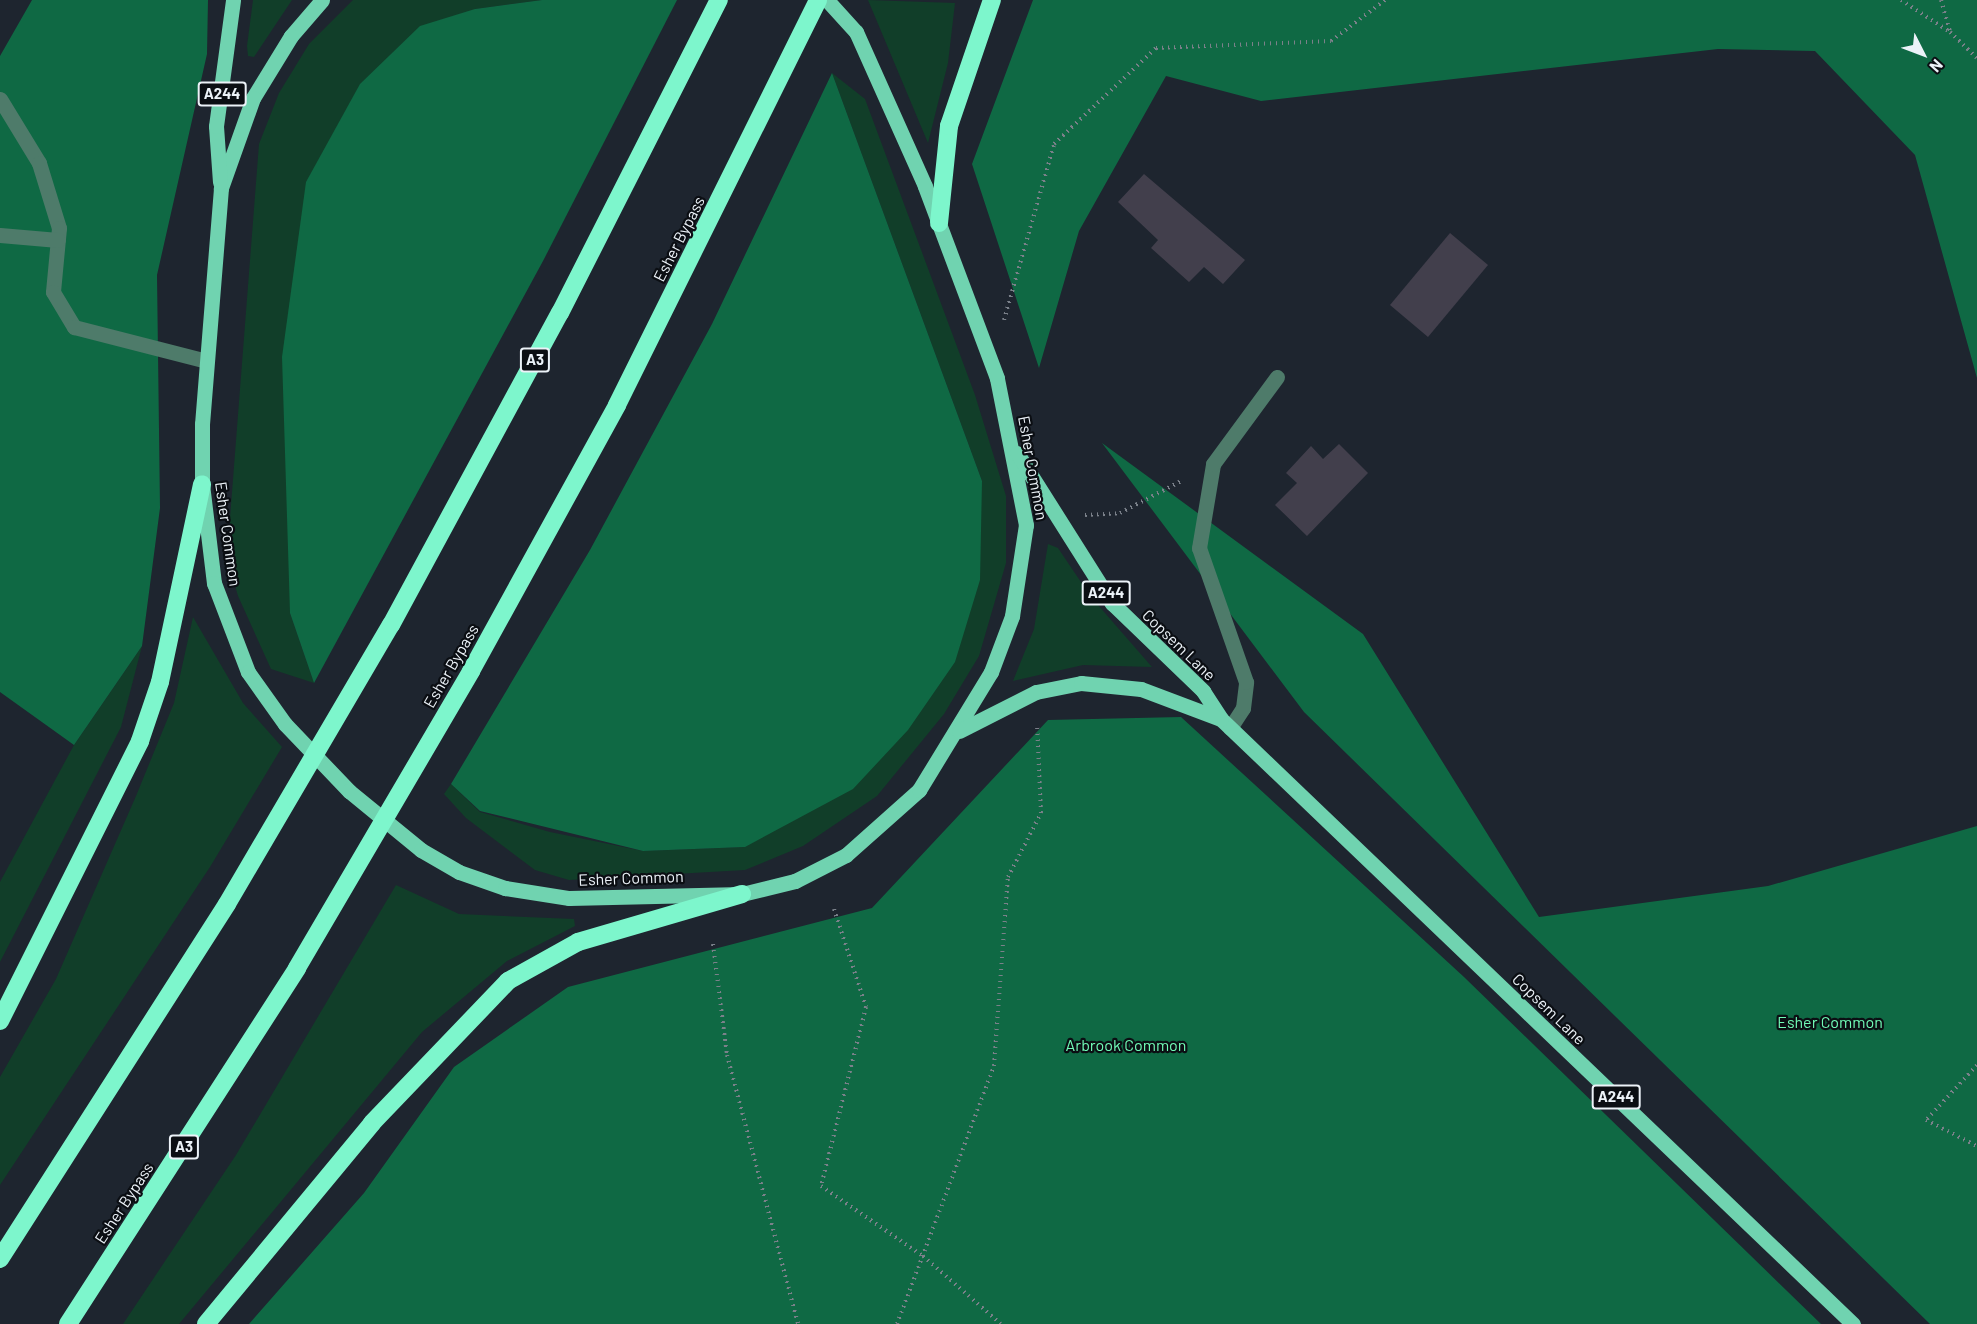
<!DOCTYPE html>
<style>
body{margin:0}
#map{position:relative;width:1977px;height:1324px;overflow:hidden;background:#1e252f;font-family:Barlow,sans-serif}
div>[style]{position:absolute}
.green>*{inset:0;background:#113e29}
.forest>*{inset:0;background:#0f6944}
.building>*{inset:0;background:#423f4c}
.path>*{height:4px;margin-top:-2px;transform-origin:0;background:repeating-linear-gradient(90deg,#7b818a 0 1.5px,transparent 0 6px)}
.minor>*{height:15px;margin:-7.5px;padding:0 7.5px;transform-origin:7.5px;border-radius:7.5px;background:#4e7b6a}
.major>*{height:15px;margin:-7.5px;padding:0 7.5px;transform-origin:7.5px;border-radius:7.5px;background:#70d3b0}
.highway>*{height:18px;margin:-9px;padding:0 9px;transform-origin:9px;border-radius:9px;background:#7df6cc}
span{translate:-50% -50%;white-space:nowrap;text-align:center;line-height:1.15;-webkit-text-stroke:4.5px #0b0e13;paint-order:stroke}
.shield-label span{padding:2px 4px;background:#0b0e13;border:2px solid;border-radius:4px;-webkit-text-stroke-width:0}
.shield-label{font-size:15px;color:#ecf2f8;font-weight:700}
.street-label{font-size:16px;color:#ecf2f8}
.park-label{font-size:16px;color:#71fbb7}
.north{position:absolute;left:1893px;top:24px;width:60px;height:60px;-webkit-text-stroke:4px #0b0e13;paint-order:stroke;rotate:132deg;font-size:16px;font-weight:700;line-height:24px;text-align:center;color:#ecf2f8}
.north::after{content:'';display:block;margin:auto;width:21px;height:27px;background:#ecf2f8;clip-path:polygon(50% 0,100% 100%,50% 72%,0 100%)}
</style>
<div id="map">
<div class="green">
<i style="clip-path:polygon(253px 0,292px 0,254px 57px,248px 56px,247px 46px)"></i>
<i style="clip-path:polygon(353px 0,542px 0,475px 9px,290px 613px,314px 683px,271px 669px,238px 596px,230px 568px,230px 518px,259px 144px,279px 93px,309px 44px)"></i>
<i style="clip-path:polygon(868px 0,955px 3px,948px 63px,928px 143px)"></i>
<i style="clip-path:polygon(832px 73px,865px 99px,975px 395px,1006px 496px,1006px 563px,979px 656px,944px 714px,877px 796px,803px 846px,745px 870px,569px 880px,535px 870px,466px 818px,444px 794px,451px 784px,480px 812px,550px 832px,643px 851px,745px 847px,982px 481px)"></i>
<i style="clip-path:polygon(1048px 544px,1058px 548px,1091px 597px,1152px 667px,1083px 665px,1013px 681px,1034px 629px)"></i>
<i style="clip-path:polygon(193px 617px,243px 703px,282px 747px,210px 867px,0 1185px,0 1077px,56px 979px,136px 796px,174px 703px)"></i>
<i style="clip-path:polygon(142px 646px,121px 727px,0 962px,0 882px,74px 745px)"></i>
<i style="clip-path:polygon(396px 885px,459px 914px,574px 919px,575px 926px,507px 961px,422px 1032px,179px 1324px,123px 1324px,236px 1155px)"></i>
</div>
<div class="forest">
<i style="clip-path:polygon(32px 0,208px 0,207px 54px,157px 275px,160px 508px,142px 646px,74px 745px,0 692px,0 56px)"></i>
<i style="clip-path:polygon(542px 0,677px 0,543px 261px,314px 683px,290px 613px,282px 357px,306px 182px,360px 84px,420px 26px,475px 9px)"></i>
<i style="clip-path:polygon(1033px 0,1977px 0,1977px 378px,1915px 155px,1815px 51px,1718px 49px,1261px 101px,1166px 76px,1079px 231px,1039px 368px,972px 164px)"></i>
<i style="clip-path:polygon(832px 73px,982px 481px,980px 580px,955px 662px,908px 730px,853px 789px,745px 847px,643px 851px,480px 811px,451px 784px,590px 550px,712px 324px)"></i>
<i style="clip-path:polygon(1102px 443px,1363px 634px,1539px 917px,1768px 886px,1977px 826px,1977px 1324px,1930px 1324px,1304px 712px)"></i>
<i style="clip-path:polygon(1181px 717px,1464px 977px,1821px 1324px,249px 1324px,364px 1193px,454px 1067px,568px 987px,872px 908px,1048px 720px)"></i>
</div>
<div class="building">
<i style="clip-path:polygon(1144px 174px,1245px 260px,1223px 284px,1204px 267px,1189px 282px,1151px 248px,1158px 240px,1118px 202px)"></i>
<i style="clip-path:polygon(1450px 233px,1488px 265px,1428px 337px,1390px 305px)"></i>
<i style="clip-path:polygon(1339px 444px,1368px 473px,1307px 536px,1275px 505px,1297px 483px,1286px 473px,1311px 446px,1323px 459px)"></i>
</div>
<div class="path">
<i style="left:1901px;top:0;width:59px;rotate:33.1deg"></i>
<i style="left:1941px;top:0;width:33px;rotate:74deg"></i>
<i style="left:1950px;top:32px;width:37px;rotate:44deg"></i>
<i style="left:1004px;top:320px;width:183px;rotate:-74.1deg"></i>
<i style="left:1054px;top:144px;width:140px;rotate:-43.3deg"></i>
<i style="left:1156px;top:48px;width:175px;rotate:-2.3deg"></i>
<i style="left:1331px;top:41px;width:68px;rotate:-37.2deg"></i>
<i style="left:1085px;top:515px;width:35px;rotate:-3deg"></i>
<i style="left:1120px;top:513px;width:71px;rotate:-27.6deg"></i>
<i style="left:834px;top:909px;width:103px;rotate:71.9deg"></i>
<i style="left:866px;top:1007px;width:185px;rotate:104.1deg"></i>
<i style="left:821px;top:1186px;width:124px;rotate:34.5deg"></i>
<i style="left:923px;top:1256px;width:103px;rotate:41.1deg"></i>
<i style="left:713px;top:944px;width:112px;rotate:82.8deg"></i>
<i style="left:727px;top:1055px;width:278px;rotate:75.2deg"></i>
<i style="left:1977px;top:1065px;width:75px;rotate:132.8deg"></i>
<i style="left:1926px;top:1120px;width:57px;rotate:27deg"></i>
<i style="left:897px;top:1324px;width:276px;rotate:-69.4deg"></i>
<i style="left:994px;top:1066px;width:190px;rotate:-85.8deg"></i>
<i style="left:1008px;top:877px;width:72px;rotate:-62.7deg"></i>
<i style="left:1041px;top:813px;width:88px;rotate:-92.6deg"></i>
</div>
<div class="minor">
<i style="left:0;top:99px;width:75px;rotate:58.6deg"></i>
<i style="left:39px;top:163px;width:68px;rotate:72.9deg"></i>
<i style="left:59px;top:228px;width:64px;rotate:95.4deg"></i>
<i style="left:53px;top:292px;width:41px;rotate:59deg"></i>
<i style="left:74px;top:327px;width:136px;rotate:14.4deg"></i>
<i style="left:0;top:235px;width:58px;rotate:4.9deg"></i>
<i style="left:1230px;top:728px;width:24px;rotate:-57deg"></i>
<i style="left:1243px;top:708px;width:26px;rotate:-83deg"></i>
<i style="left:1246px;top:682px;width:142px;rotate:-109.3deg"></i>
<i style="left:1199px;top:548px;width:85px;rotate:-80.5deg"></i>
<i style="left:1213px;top:464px;width:108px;rotate:-53.7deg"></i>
</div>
<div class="major">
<i style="left:322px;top:0;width:48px;rotate:130.7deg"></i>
<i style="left:291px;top:36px;width:73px;rotate:121.5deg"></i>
<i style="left:253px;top:98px;width:96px;rotate:109.6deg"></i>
<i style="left:221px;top:188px;width:237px;rotate:94.6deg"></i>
<i style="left:202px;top:424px;width:60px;rotate:90deg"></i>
<i style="left:202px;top:484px;width:100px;rotate:83.1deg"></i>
<i style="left:214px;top:583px;width:95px;rotate:69.1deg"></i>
<i style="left:248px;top:672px;width:64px;rotate:54.6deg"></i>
<i style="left:285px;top:724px;width:93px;rotate:46.3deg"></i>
<i style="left:349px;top:791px;width:93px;rotate:39.3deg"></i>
<i style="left:421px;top:850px;width:44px;rotate:30.1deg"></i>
<i style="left:459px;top:872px;width:49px;rotate:19.2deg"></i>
<i style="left:505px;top:888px;width:65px;rotate:8.9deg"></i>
<i style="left:569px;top:898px;width:173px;rotate:-1.3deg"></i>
<i style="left:742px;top:894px;width:55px;rotate:-13.8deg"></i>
<i style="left:795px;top:881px;width:57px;rotate:-27deg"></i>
<i style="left:846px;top:855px;width:98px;rotate:-41.7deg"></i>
<i style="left:919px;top:790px;width:138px;rotate:-58.6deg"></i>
<i style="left:991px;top:672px;width:60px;rotate:-69.4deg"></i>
<i style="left:1012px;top:616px;width:92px;rotate:-81.3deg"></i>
<i style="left:1026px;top:525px;width:150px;rotate:-101.2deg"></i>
<i style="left:997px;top:378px;width:205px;rotate:-110.6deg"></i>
<i style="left:925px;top:186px;width:169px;rotate:-114.1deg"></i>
<i style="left:856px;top:32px;width:43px;rotate:-132.2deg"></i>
<i style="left:220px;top:182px;width:56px;rotate:-94.1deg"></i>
<i style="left:216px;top:126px;width:127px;rotate:-82.3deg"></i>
<i style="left:1017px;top:453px;width:178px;rotate:57.7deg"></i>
<i style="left:1112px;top:603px;width:127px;rotate:44deg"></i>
<i style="left:1203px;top:691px;width:33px;rotate:57deg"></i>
<i style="left:1221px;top:719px;width:875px;rotate:43.75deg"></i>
<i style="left:959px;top:731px;width:86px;rotate:-26.9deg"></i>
<i style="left:1036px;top:692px;width:46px;rotate:-11.3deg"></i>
<i style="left:1081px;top:683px;width:60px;rotate:5.7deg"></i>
<i style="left:1141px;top:689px;width:85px;rotate:20.6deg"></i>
</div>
<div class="highway">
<i style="left:939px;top:223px;width:98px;rotate:-84.1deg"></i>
<i style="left:949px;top:126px;width:133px;rotate:-71.2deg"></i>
<i style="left:0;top:1021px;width:313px;rotate:-63.4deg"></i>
<i style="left:140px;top:741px;width:62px;rotate:-71.3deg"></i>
<i style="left:160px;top:682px;width:202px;rotate:-78deg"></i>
<i style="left:0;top:1259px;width:421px;rotate:-57.4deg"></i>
<i style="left:227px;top:904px;width:324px;rotate:-59.6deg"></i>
<i style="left:391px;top:625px;width:355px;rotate:-61.6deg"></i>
<i style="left:560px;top:313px;width:351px;rotate:-63.1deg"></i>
<i style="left:68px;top:1324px;width:423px;rotate:-57.2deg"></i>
<i style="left:297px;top:968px;width:344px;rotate:-59.6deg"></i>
<i style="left:471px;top:671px;width:303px;rotate:-61.2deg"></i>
<i style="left:617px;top:405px;width:452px;rotate:-63.6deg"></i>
<i style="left:206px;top:1324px;width:261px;rotate:-50.4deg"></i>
<i style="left:372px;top:1123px;width:197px;rotate:-46.2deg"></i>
<i style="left:508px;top:981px;width:80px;rotate:-29.1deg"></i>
<i style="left:578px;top:942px;width:171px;rotate:-16.3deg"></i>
</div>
<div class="shield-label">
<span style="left:222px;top:94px">A244</span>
<span style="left:535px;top:360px">A3</span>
<span style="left:1106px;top:593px">A244</span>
<span style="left:1616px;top:1097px">A244</span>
<span style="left:184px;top:1147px">A3</span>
</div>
<div class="street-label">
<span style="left:679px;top:239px;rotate:-63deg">Esher Bypass</span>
<span style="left:1033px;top:468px;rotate:80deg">Esher Common</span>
<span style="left:228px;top:534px;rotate:82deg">Esher Common</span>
<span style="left:1179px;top:645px;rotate:44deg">Copsem Lane</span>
<span style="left:451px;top:666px;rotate:-60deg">Esher Bypass</span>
<span style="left:631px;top:878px;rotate:-2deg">Esher Common</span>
<span style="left:1549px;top:1009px;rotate:44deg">Copsem Lane</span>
<span style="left:124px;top:1203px;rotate:-57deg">Esher Bypass</span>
</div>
<div class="park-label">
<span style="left:1830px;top:1022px">Esher Common</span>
<span style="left:1126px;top:1045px">Arbrook Common</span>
</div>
<div class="north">N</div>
</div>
